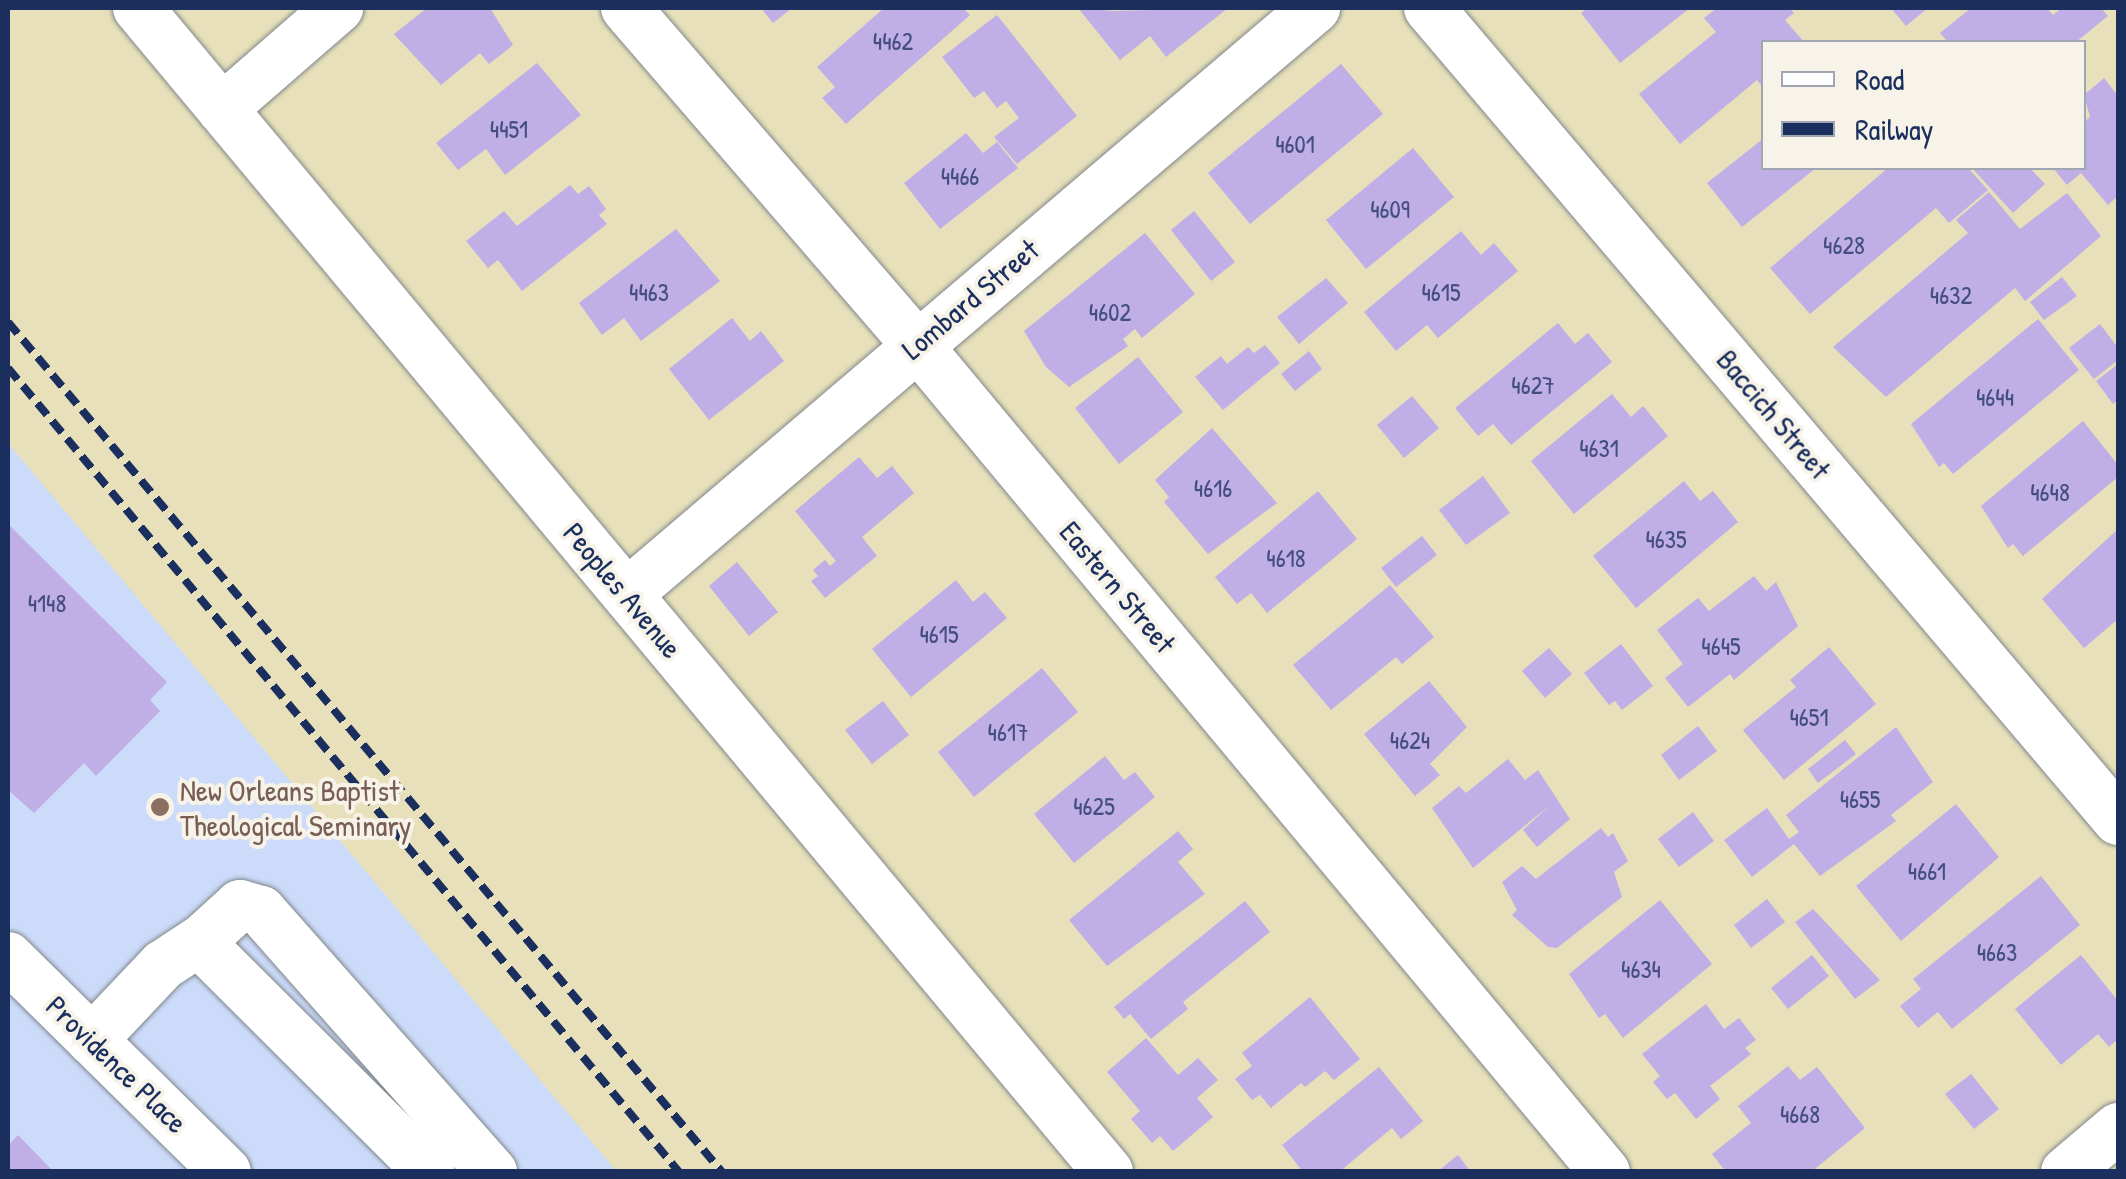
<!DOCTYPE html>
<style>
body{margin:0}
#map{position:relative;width:2126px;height:1179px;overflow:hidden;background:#e7e0ba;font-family:"Patrick Hand",sans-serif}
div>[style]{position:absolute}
.built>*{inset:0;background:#ccdbfa}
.building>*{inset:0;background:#c0aee6}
.roads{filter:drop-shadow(0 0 2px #81888c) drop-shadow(0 0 2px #81888c)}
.minor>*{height:50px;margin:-25px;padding:0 25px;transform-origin:25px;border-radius:25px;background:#fff}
.rail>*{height:8px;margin-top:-4px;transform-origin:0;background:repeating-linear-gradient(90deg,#1b2f5e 0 15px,transparent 0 23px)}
.dots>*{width:28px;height:28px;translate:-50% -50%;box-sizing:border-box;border:5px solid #f7f3e8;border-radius:50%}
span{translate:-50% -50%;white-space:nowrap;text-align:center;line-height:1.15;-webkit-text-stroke:8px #f7f3e8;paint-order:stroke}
.number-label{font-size:25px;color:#444f80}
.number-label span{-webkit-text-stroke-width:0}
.street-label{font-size:30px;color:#1b2f5e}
.education-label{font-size:30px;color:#785e54}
.left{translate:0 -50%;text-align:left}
.frame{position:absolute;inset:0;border:10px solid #1b2f5e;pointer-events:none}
.legend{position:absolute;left:1761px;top:40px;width:325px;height:130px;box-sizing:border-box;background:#f7f3e8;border:2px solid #9fa5b1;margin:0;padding:12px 18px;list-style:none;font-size:30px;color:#1b2f5e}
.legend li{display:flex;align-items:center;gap:20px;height:50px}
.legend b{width:50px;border:2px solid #9fa5b1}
</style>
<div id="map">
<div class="built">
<i style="clip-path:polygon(8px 443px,616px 1171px,8px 1171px)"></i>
</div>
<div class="building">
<i style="clip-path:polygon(427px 8px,490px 8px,513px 45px,489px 64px,480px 53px,441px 85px,394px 34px)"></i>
<i style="clip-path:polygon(761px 8px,792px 8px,773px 23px)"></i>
<i style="clip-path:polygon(884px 8px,963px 8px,970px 15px,846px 124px,822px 98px,835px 87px,817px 67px)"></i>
<i style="clip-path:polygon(1078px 8px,1114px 11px,1228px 8px,1166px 57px,1150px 36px,1120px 60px)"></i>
<i style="clip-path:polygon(1588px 8px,1690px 8px,1620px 63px,1581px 13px)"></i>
<i style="clip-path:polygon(1717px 8px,1790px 8px,1794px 13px,1785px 20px,1804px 42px,1764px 42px,1764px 89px,1757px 80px,1680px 144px,1639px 94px,1716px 32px,1704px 18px)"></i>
<i style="clip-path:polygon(1891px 8px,1928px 8px,1906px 26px)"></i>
<i style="clip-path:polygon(1971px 8px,2047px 8px,2053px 15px,2062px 8px,2101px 8px,2108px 16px,2076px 42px,1948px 42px,1940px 33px)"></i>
<i style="clip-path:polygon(997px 15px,1077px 116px,1017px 164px,994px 137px,1019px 118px,1006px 101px,997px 108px,984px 91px,974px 98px,942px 57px)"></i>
<i style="clip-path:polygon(537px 63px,581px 115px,505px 175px,486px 149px,458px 170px,436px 143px)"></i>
<i style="clip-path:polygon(1341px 64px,1383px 114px,1250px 224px,1208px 173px)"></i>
<i style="clip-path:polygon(2104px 78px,2118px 96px,2118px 196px,2108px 205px,2081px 173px,2067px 185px,2053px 168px,2084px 168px,2084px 122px,2090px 117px,2084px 95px)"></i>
<i style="clip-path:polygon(966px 133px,983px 153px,997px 142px,1018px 168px,940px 229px,904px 183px)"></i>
<i style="clip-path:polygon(1764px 138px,1764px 168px,1816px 168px,1742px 227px,1707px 183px)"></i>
<i style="clip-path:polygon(1413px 148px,1454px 197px,1366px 269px,1326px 220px)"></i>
<i style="clip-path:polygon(1888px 168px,1968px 168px,1988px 190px,1949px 223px,1936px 208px,1810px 314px,1770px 268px)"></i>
<i style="clip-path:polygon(1972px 168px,2030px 168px,2045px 184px,2013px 213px)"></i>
<i style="clip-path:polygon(570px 185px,578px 194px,589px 186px,606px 209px,599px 215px,607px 224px,522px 291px,498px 260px,488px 268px,466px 241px,504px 211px,517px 226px)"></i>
<i style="clip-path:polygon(1989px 192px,2020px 229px,2067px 193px,2101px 236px,2025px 301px,2015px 288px,1886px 397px,1833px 347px,1968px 233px,1956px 220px)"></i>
<i style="clip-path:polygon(1194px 211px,1235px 262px,1211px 281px,1171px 230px)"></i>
<i style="clip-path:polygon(676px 229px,720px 281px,641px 341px,624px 318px,602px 335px,579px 303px)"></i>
<i style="clip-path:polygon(1461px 231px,1481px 255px,1494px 243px,1518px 271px,1438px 338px,1427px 325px,1396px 351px,1364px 312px)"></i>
<i style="clip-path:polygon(1145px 233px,1195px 294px,1142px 338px,1135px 329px,1123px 339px,1128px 346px,1069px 387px,1046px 367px,1024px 331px)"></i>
<i style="clip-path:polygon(2062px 277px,2077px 296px,2044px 320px,2030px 302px)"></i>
<i style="clip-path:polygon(1326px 278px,1348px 303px,1299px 344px,1277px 317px)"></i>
<i style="clip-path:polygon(732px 318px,750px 341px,761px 331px,784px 361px,709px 420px,669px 369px)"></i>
<i style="clip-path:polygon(2038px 319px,2079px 370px,1953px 474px,1944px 463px,1939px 467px,1911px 424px)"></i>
<i style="clip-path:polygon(1558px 323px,1575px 344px,1588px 333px,1612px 362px,1511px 445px,1493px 424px,1478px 436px,1455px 408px)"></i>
<i style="clip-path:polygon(2100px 324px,2118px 348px,2118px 360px,2094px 379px,2069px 348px)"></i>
<i style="clip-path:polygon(1265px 345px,1280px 363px,1223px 410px,1195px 377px,1221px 356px,1227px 364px,1248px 347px,1254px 353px)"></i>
<i style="clip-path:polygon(1309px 351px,1322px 369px,1295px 391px,1281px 374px)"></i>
<i style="clip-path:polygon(1138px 357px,1183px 412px,1119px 464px,1075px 408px)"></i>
<i style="clip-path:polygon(2118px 364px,2118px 400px,2113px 404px,2096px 381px)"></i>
<i style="clip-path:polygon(1612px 394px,1631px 417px,1643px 406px,1668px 436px,1574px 514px,1531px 461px)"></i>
<i style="clip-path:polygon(1412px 396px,1439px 428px,1404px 458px,1377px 425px)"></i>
<i style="clip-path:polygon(2083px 421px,2118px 465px,2118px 477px,2023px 556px,2013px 544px,2008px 548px,1981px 506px)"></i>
<i style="clip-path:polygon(1212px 428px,1277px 503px,1208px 554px,1164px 502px,1169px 497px,1155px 480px)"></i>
<i style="clip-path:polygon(859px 457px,877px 478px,892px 466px,914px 493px,862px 537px,877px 556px,825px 598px,811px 581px,818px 576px,813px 570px,825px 560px,830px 566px,836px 561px,795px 511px)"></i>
<i style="clip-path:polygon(1483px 476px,1510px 513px,1466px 545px,1439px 510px)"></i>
<i style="clip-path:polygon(1684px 481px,1700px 501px,1713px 491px,1738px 522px,1636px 608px,1593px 556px)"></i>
<i style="clip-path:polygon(1318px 491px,1357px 539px,1267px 613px,1251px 593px,1237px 604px,1215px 577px)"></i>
<i style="clip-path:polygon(8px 524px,167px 682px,150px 700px,160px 711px,96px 776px,84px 763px,34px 813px,8px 790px)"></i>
<i style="clip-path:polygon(2118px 529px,2118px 619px,2084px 648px,2042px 599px)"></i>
<i style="clip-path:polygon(1422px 536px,1437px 555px,1396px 587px,1381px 568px)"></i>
<i style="clip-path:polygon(737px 562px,778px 612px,749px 636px,709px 586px)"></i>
<i style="clip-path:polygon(1754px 576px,1766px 591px,1776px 582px,1798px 626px,1734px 680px,1730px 674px,1688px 707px,1665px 678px,1683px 664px,1657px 630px,1698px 598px,1709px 611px)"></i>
<i style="clip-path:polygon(956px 580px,973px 602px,985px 592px,1007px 618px,911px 697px,872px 649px)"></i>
<i style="clip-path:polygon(1390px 585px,1434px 637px,1402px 664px,1396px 657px,1331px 710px,1293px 665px)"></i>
<i style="clip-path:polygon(1621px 644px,1653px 686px,1622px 710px,1615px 701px,1609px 705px,1584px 673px)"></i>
<i style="clip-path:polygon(1829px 647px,1876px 704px,1784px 780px,1743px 730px,1796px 687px,1790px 680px)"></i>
<i style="clip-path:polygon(1549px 648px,1572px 674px,1545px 698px,1522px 671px)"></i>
<i style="clip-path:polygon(1042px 668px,1078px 712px,974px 797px,938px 752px)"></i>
<i style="clip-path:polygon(1429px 681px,1467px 727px,1430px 764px,1440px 775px,1415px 796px,1364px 734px)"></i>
<i style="clip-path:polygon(883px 701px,909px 735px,872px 764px,845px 730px)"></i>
<i style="clip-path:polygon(1698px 726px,1717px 751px,1679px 780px,1661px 755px)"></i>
<i style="clip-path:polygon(1896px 727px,1933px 782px,1891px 815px,1896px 821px,1820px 876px,1794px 844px,1752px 877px,1724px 840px,1767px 808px,1789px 839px,1799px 832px,1786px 815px)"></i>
<i style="clip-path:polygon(1845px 740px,1856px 754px,1818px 783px,1808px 769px)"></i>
<i style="clip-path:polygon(1105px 756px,1124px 780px,1135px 772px,1155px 797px,1074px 863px,1034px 814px)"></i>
<i style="clip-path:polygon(1508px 759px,1525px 780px,1538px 770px,1570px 819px,1537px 847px,1523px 830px,1550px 805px,1473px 868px,1432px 808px,1459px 786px,1466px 793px)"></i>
<i style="clip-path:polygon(1956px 804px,1999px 857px,1901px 941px,1856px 886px)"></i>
<i style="clip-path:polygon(1693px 812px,1714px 841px,1679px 867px,1658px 839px)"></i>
<i style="clip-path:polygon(1601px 828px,1608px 837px,1613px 833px,1628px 861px,1614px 872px,1622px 897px,1557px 948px,1548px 947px,1512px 915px,1517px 910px,1502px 882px,1522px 866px,1536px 879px)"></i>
<i style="clip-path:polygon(1178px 831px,1193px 849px,1178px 862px,1205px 894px,1107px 966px,1069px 920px)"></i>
<i style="clip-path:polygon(2041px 876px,2080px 925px,1952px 1029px,1938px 1012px,1918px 1028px,1900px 1006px,1921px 989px,1913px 979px)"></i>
<i style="clip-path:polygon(1767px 899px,1785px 922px,1751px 948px,1734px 925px)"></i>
<i style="clip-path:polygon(1660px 900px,1712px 964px,1623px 1038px,1605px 1014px,1599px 1018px,1569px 974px)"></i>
<i style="clip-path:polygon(1245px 901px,1270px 932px,1183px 1002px,1188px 1009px,1151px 1039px,1130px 1014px,1124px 1019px,1114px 1007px)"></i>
<i style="clip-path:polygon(1813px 909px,1880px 980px,1855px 999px,1795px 922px)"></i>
<i style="clip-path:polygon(1812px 955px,1829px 976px,1788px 1009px,1771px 988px)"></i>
<i style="clip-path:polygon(2081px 955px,2118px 1001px,2118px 1039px,2109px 1047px,2098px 1034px,2061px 1065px,2015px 1009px)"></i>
<i style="clip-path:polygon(1310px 997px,1360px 1059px,1334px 1080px,1325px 1071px,1305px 1087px,1301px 1083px,1271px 1108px,1260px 1095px,1252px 1100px,1235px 1079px,1252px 1066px,1242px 1053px)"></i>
<i style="clip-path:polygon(1706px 1004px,1724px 1029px,1739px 1018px,1756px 1040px,1745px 1048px,1751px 1054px,1710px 1086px,1720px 1099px,1696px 1119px,1675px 1093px,1667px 1099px,1653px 1082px,1660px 1076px,1642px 1054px)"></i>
<i style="clip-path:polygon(1146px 1038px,1178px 1075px,1198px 1058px,1218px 1080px,1197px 1098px,1213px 1117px,1173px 1151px,1160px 1136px,1152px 1143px,1131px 1119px,1140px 1111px,1107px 1072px)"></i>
<i style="clip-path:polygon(1788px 1066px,1800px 1080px,1817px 1067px,1865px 1128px,1811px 1172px,1726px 1172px,1712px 1154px,1751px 1123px,1738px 1106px)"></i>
<i style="clip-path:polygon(1379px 1067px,1423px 1121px,1401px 1139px,1392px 1128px,1339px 1172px,1303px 1172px,1282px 1145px)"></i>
<i style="clip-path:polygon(1971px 1074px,1999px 1109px,1974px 1129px,1945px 1094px)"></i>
<i style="clip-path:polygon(18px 1135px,54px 1172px,8px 1172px,8px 1146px)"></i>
<i style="clip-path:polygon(1458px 1155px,1471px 1172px,1437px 1172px)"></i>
</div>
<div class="roads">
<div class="minor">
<i style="left:138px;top:8px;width:1515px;rotate:50.19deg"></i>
<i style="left:626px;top:8px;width:444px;rotate:49.2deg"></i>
<i style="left:916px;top:344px;width:1077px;rotate:50.24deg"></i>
<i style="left:1429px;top:8px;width:1065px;rotate:49.68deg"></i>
<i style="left:222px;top:109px;width:154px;rotate:-41deg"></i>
<i style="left:627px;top:594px;width:904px;rotate:-40.42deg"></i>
<i style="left:204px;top:938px;width:49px;rotate:-42.5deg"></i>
<i style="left:240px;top:905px;width:22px;rotate:16deg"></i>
<i style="left:261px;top:911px;width:349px;rotate:48.5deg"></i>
<i style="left:8px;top:957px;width:306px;rotate:44.6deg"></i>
<i style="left:92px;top:1040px;width:103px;rotate:-46.6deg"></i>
<i style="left:163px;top:965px;width:49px;rotate:-33.4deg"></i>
<i style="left:204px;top:938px;width:14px;rotate:73deg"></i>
<i style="left:208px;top:951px;width:313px;rotate:44.9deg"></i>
<i style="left:2066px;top:1172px;width:68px;rotate:-40.2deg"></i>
</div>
</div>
<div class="rail">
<i style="left:8px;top:322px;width:1110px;rotate:49.97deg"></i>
<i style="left:8px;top:368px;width:1047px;rotate:50.15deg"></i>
</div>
<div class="dots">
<i style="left:160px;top:807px;background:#8d6e63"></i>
</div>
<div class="number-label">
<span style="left:893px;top:41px">4462</span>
<span style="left:509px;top:129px">4451</span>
<span style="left:1295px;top:144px">4601</span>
<span style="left:960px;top:176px">4466</span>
<span style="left:1390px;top:209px">4609</span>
<span style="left:1844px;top:245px">4628</span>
<span style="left:649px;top:292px">4463</span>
<span style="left:1441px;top:292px">4615</span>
<span style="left:1951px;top:295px">4632</span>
<span style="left:1110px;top:312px">4602</span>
<span style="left:1533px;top:385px">4627</span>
<span style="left:1995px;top:397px">4644</span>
<span style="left:1599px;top:448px">4631</span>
<span style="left:1213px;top:488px">4616</span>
<span style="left:2050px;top:492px">4648</span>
<span style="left:1666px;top:539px">4635</span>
<span style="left:1286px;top:558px">4618</span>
<span style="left:47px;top:603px">4148</span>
<span style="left:939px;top:634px">4615</span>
<span style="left:1721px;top:646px">4645</span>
<span style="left:1809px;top:717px">4651</span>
<span style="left:1008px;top:732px">4617</span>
<span style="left:1410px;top:740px">4624</span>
<span style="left:1860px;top:799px">4655</span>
<span style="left:1094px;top:806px">4625</span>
<span style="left:1927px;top:871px">4661</span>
<span style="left:1997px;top:952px">4663</span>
<span style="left:1641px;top:969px">4634</span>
<span style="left:1800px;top:1114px">4668</span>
</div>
<div class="street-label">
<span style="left:970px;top:299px;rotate:-40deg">Lombard Street</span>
<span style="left:1774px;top:414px;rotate:50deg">Baccich Street</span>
<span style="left:1118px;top:587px;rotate:50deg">Eastern Street</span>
<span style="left:623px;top:590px;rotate:50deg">Peoples Avenue</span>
<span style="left:117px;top:1064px;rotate:44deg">Providence Place</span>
</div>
<div class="education-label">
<span class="left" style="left:180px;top:807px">New Orleans Baptist<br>Theological Seminary</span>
</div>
<div class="frame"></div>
<ul class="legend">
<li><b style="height:12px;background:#fff"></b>Road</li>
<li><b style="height:12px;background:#1b2f5e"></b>Railway</li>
</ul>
</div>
